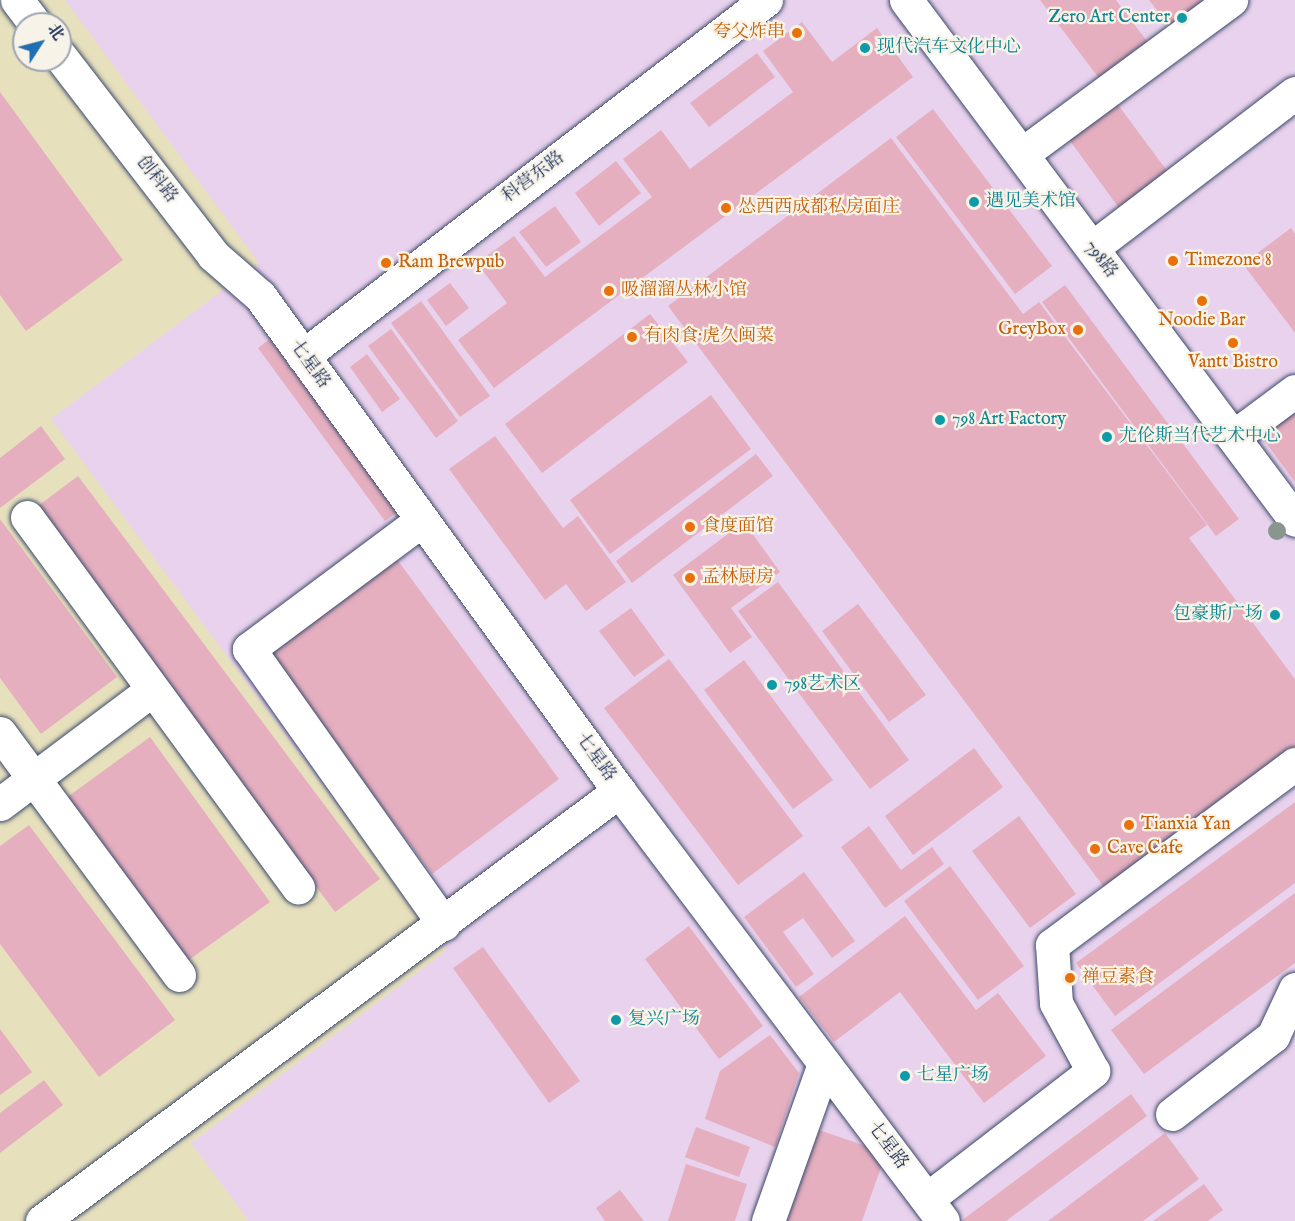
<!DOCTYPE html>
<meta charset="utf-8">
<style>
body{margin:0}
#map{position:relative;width:1295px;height:1221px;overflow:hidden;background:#e7e0bd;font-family:"IM FELL English","Noto Serif SC",serif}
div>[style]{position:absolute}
.built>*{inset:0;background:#e9d2ed}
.building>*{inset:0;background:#e5afbf}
.roads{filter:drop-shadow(0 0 2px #3a4a6c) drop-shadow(0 0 2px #3a4a6c)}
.minor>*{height:33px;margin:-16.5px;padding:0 16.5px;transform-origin:16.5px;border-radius:16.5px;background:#fff}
.trees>*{width:18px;height:18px;margin:-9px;border-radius:50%;background:#88968f}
.dots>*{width:16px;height:16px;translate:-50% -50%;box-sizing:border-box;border:3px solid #f7f3e8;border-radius:50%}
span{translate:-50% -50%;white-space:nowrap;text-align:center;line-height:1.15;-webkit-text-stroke:4.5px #f7f3e8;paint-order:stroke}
.culture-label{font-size:18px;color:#0d838f}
.right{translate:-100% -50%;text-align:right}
.left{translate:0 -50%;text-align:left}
.food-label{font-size:18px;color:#c56008}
.street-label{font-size:18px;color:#1b2f5e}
.north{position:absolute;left:12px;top:12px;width:60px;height:60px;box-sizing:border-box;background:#f7f3e8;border:2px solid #9fa5b1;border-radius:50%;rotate:54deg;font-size:16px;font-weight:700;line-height:24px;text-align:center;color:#1b2f5e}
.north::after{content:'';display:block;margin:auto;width:21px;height:27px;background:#1f6fb2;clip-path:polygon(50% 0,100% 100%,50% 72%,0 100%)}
</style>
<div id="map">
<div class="built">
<i style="clip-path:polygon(65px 0,1295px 0,1295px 1221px,249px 1221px,191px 1143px,446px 951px,51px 419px,259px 263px)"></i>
</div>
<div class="building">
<i style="clip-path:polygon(1040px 0,1116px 0,1149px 44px,1101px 81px)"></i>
<i style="clip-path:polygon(1149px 0,1224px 0,1177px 36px)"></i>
<i style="clip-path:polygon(802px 22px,832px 62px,877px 28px,913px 77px,494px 388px,458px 340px,507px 303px,477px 263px,514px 236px,545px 277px,652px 197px,623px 159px,661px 130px,690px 169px,793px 92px,763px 51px)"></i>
<i style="clip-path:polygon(757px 53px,775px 77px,709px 127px,690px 103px)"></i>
<i style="clip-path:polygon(0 92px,123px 260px,26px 331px,0 295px)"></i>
<i style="clip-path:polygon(1116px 102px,1173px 179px,1124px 215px,1068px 138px)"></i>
<i style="clip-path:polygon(933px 109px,1052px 266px,1015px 294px,896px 137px)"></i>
<i style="clip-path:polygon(891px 138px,1023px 314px,1039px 302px,1207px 525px,1189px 538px,1295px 679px,1295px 756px,1110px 895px,668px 306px)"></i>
<i style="clip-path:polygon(616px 161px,641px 193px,599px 226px,575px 193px)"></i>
<i style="clip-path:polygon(555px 206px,581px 242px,546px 267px,519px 232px)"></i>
<i style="clip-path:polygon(1291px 228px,1295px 234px,1295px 333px,1243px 264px)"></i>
<i style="clip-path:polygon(450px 283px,469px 308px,446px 326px,427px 300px)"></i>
<i style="clip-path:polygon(1065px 285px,1239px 519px,1216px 536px,1042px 302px)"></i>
<i style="clip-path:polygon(421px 301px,490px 396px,460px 417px,391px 323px)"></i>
<i style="clip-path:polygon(650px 314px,688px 362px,542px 473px,505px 424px)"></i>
<i style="clip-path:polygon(391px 329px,458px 421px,436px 438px,368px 346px)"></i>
<i style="clip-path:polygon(274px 336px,400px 510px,385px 521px,258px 348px)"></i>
<i style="clip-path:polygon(367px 354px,400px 399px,382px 412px,350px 367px)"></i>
<i style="clip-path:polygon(711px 395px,751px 449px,610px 554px,570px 500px)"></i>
<i style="clip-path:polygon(1295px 400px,1295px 482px,1264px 440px,1278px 430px,1270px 419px)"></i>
<i style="clip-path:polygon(41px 426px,65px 459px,0 508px,0 458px)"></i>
<i style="clip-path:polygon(495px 436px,563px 528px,578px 516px,626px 582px,586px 611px,566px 584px,545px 600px,449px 469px)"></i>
<i style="clip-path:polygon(756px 454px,773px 476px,632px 583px,616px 561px)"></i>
<i style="clip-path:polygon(78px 476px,380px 879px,335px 912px,34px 509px)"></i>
<i style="clip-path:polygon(0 519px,117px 677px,41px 734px,0 678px)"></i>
<i style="clip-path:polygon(744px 522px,780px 572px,731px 608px,752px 637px,730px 653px,673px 575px)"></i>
<i style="clip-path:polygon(393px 554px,559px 779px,432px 874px,265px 649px)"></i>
<i style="clip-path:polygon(778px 582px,909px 760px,870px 789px,738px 611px)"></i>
<i style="clip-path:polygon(858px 604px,926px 695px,889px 722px,822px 631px)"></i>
<i style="clip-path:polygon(631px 608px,665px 655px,634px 677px,599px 631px)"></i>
<i style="clip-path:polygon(669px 659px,803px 836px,738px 885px,604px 708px)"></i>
<i style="clip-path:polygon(744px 660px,833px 780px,793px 809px,704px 690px)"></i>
<i style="clip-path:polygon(150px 737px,270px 902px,186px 962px,66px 798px)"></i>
<i style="clip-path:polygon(974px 748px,1003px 787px,913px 855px,885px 816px)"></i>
<i style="clip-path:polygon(1295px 802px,1295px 883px,1115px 1016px,1076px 963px)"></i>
<i style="clip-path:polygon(1019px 816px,1076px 894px,1030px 928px,972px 851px)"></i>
<i style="clip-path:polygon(29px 825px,175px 1020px,99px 1077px,0 944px,0 846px)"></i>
<i style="clip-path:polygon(869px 826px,901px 870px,932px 847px,944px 864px,885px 908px,841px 847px)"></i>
<i style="clip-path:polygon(950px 866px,1024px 966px,978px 1000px,904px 901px)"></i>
<i style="clip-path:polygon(804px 872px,855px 941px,832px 958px,803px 918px,783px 932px,814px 974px,796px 987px,744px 917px)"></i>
<i style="clip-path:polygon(1295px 893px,1295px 963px,1144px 1074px,1111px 1030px)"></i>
<i style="clip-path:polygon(905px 916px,976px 1010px,998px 993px,1046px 1056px,984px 1103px,900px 992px,834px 1042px,799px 997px)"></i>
<i style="clip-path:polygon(689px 926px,763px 1026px,719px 1059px,645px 959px)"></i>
<i style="clip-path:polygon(483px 947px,580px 1081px,549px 1103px,453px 968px)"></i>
<i style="clip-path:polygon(0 1029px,32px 1072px,0 1095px)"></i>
<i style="clip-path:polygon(770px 1035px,799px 1073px,775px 1147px,705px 1119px,720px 1071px)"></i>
<i style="clip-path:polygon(44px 1080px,63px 1105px,0 1153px,0 1113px)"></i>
<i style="clip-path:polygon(1131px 1094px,1147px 1116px,1006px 1221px,961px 1221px)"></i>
<i style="clip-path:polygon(696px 1127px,750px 1147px,739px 1177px,685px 1157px)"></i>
<i style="clip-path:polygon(810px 1127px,886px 1153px,862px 1221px,778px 1221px)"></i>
<i style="clip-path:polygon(1165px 1133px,1199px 1179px,1143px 1221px,1048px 1221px)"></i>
<i style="clip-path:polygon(686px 1164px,747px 1184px,735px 1221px,668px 1221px)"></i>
<i style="clip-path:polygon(1204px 1184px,1223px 1210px,1208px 1221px,1153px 1221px)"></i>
<i style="clip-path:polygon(620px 1190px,644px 1221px,605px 1221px,596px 1208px)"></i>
</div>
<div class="roads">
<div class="minor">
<i style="left:17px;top:0;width:30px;rotate:53deg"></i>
<i style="left:906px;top:0;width:649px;rotate:53.2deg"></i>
<i style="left:60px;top:56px;width:251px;rotate:52.4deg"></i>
<i style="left:213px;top:255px;width:62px;rotate:41.1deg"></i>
<i style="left:260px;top:296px;width:611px;rotate:54.05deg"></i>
<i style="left:619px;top:791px;width:538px;rotate:53deg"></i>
<i style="left:1022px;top:154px;width:260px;rotate:-36.4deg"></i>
<i style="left:1092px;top:248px;width:255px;rotate:-37.4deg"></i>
<i style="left:303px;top:356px;width:584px;rotate:-37.56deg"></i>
<i style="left:1233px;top:437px;width:77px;rotate:-36.6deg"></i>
<i style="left:27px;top:517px;width:459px;rotate:53.8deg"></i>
<i style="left:422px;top:520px;width:216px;rotate:143.3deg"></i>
<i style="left:249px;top:649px;width:337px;rotate:54.7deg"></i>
<i style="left:0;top:733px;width:301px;rotate:53.5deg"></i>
<i style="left:0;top:804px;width:190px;rotate:-36.9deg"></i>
<i style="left:1172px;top:1114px;width:128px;rotate:-37.7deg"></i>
<i style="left:1273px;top:1036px;width:52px;rotate:-64.9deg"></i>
<i style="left:927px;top:1199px;width:210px;rotate:-37.6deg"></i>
<i style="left:1093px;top:1071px;width:77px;rotate:-118.6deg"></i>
<i style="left:1056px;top:1003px;width:58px;rotate:-93.9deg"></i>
<i style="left:1052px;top:945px;width:303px;rotate:-36.7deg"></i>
<i style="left:42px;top:1221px;width:720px;rotate:-36.69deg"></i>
<i style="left:768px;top:1221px;width:167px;rotate:-70.4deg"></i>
</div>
</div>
<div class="trees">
<i style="left:1277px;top:531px"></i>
</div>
<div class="dots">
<i style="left:1182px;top:18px;background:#0f9aa8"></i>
<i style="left:797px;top:33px;background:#e8710a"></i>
<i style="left:865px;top:48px;background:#0f9aa8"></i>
<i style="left:974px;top:202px;background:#0f9aa8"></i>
<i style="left:726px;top:208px;background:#e8710a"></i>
<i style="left:1173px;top:261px;background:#e8710a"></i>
<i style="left:386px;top:263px;background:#e8710a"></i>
<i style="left:609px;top:291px;background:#e8710a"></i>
<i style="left:1202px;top:301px;background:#e8710a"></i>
<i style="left:1078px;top:330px;background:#e8710a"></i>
<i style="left:632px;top:337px;background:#e8710a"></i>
<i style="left:1233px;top:343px;background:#e8710a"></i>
<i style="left:940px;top:420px;background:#0f9aa8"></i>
<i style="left:1107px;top:437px;background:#0f9aa8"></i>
<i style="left:690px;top:527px;background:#e8710a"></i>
<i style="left:690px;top:578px;background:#e8710a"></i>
<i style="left:1275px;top:615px;background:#0f9aa8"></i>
<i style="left:772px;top:685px;background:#0f9aa8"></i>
<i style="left:1129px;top:825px;background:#e8710a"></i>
<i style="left:1095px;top:849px;background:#e8710a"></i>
<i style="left:1070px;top:978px;background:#e8710a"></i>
<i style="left:616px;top:1020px;background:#0f9aa8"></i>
<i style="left:905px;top:1076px;background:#0f9aa8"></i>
</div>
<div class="culture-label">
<span class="right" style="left:1170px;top:18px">Zero Art Center</span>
<span class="left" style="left:877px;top:48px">现代汽车文化中心</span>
<span class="left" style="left:986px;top:202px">遇见美术馆</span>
<span class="left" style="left:952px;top:420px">798 Art Factory</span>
<span class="left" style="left:1119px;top:437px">尤伦斯当代艺术中心</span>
<span class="right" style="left:1263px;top:615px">包豪斯广场</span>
<span class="left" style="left:784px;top:685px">798艺术区</span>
<span class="left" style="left:628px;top:1020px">复兴广场</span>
<span class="left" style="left:917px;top:1076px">七星广场</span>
</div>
<div class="food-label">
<span class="right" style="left:785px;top:33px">夸父炸串</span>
<span class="left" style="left:738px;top:208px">怂西西成都私房面庄</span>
<span class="left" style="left:1185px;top:261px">Timezone 8</span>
<span class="left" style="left:398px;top:263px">Ram Brewpub</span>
<span class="left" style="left:621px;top:291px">吸溜溜丛林小馆</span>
<span style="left:1202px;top:321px">Noodie Bar</span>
<span class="right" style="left:1066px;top:330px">GreyBox</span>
<span class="left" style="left:644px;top:337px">有肉食·虎久闽菜</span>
<span style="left:1233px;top:363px">Vantt Bistro</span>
<span class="left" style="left:702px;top:527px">食度面馆</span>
<span class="left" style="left:702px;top:578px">孟林厨房</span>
<span class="left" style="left:1141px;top:825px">Tianxia Yan</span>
<span class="left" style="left:1107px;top:849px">Cave Cafe</span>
<span class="left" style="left:1082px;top:978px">禅豆素食</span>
</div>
<div class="street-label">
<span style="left:534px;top:178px;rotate:-37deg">科营东路</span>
<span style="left:156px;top:180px;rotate:52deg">创科路</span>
<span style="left:1100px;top:260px;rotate:53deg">798路</span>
<span style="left:309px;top:365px;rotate:54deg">七星路</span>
<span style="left:595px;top:758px;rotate:54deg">七星路</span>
<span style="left:887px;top:1146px;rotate:53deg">七星路</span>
</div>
<div class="north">北</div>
</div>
